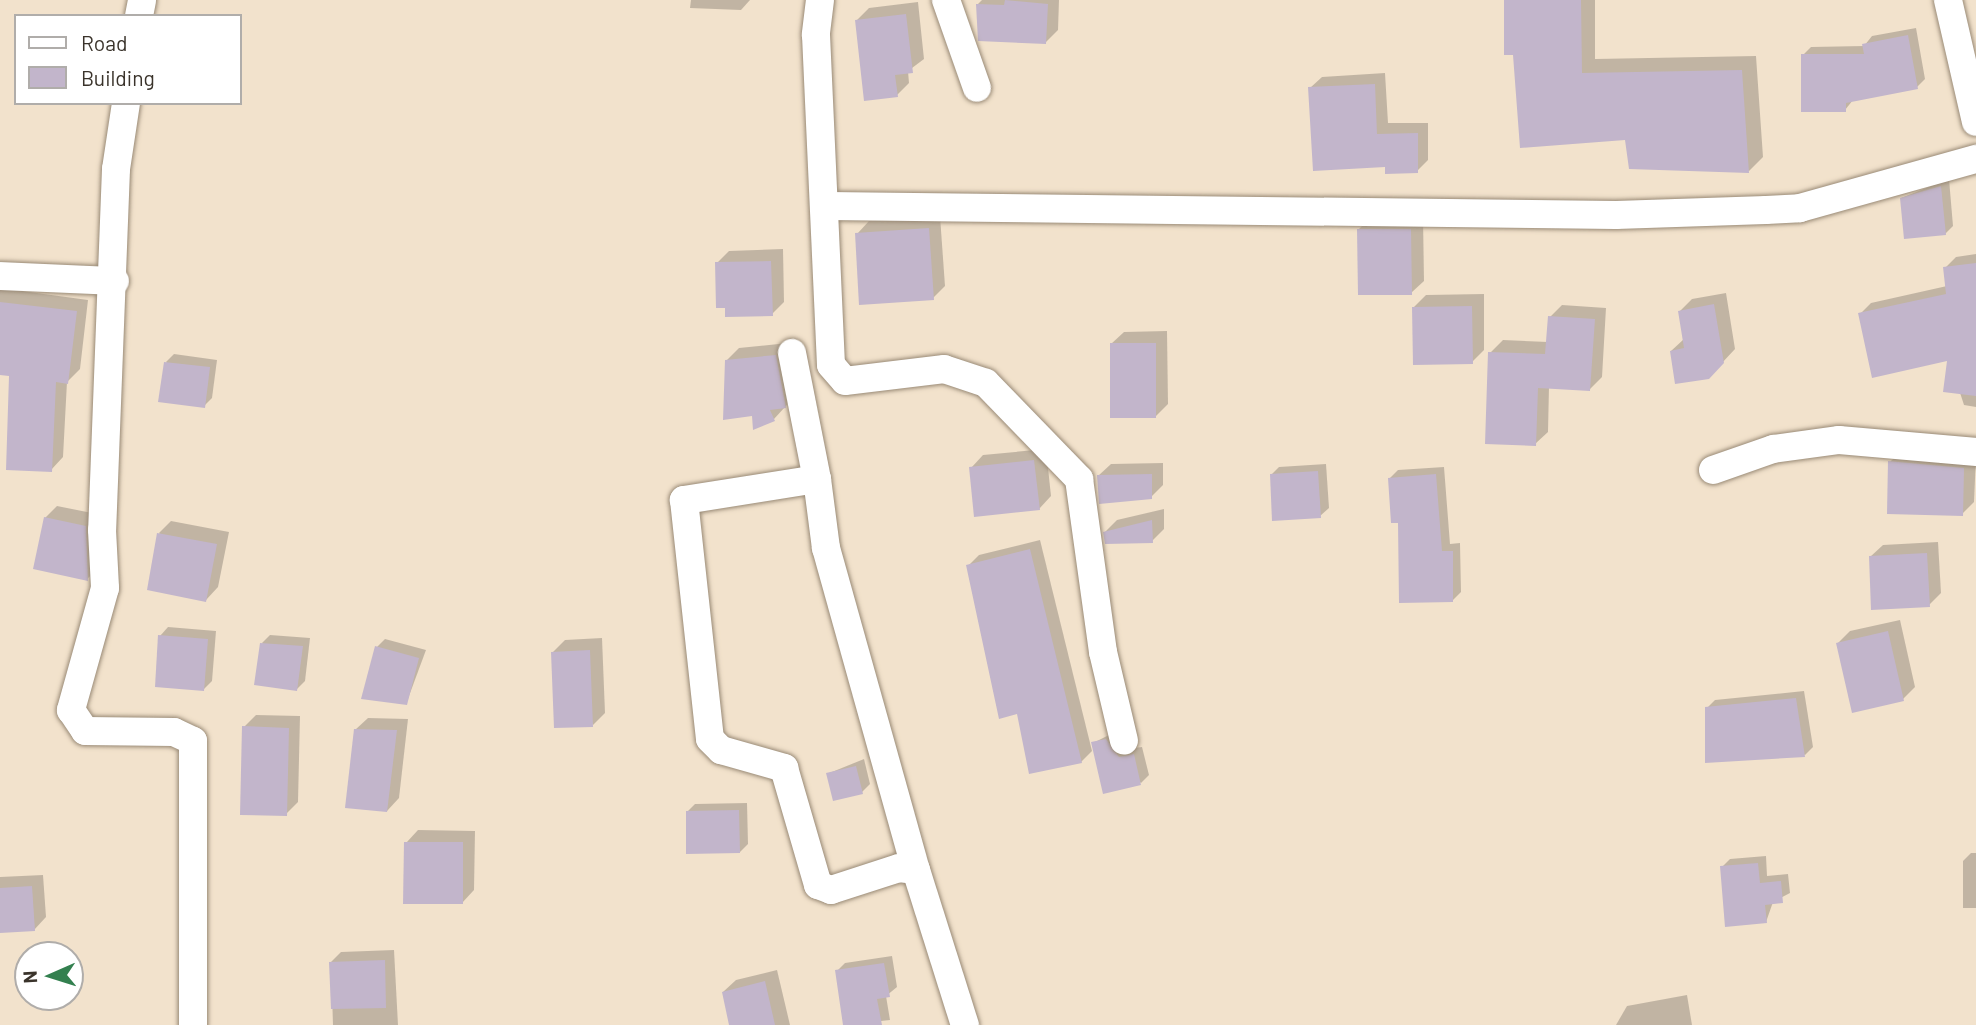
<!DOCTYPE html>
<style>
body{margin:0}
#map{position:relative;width:1976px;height:1025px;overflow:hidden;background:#f2e2cc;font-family:Barlow,sans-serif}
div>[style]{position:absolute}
.shadow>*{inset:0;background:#0003}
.building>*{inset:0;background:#c2b5cb}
.roads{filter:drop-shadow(0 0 2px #998a76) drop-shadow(0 0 2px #998a76)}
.minor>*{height:28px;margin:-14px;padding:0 14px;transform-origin:14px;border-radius:14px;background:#fff}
span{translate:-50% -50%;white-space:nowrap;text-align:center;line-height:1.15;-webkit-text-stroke:7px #fff;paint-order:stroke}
.legend{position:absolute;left:14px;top:14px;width:228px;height:91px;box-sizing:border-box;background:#fff;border:2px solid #b0adaa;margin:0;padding:9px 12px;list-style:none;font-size:21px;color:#3a332b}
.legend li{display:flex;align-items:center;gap:14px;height:35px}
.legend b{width:35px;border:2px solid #b0adaa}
.north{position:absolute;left:14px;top:941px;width:70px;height:70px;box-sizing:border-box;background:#fff;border:2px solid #b0adaa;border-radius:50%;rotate:267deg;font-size:19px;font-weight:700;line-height:28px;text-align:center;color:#3a332b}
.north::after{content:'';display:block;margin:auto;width:24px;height:32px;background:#33804f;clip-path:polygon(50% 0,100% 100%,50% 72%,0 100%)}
</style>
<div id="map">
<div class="shadow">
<i style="clip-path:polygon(691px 0,750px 0,741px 10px,690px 8px)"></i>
<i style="clip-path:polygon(982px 0,1059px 0,1058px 30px,1045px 43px,977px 5px)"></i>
<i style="clip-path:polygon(1506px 0,1595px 0,1595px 59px,1756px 56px,1763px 157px,1749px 171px,1626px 138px,1515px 53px)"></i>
<i style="clip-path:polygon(918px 2px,924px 59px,908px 71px,909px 83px,897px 95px,857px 20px,869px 8px)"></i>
<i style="clip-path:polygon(1916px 28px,1925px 79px,1917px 87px,1853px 100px,1845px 110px,1803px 55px,1811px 47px,1864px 46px,1872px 36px)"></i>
<i style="clip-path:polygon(1385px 73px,1388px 123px,1428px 123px,1428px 160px,1417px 171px,1387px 165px,1310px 88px,1322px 77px)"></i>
<i style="clip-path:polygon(1949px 179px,1953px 226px,1945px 234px,1901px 198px)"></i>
<i style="clip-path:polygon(940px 216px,945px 286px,933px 298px,857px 234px,869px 221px)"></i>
<i style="clip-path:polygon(1371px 217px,1423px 218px,1424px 281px,1411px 293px,1359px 229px)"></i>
<i style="clip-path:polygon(783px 249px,784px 302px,772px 314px,717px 263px,729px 251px)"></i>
<i style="clip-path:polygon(1976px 254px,1976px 407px,1964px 405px,1949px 359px,1860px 314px,1871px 303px,1947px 286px,1945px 268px,1956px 257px)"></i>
<i style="clip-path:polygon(0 288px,88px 300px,80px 369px,67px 382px,63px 457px,51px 470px,11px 375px,0 373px)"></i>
<i style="clip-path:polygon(1726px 293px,1735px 349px,1721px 364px,1671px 351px,1684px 339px,1680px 311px,1692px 299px)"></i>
<i style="clip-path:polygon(1484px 294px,1484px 350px,1472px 362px,1414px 307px,1426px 295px)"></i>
<i style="clip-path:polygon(1562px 305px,1606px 308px,1602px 377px,1590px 389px,1549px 387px,1548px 432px,1535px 444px,1490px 353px,1503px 340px,1548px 342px,1550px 317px)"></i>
<i style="clip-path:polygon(1167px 331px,1168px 404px,1156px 416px,1111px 344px,1124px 332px)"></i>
<i style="clip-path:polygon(788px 343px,797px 394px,774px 419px,753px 415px,726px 361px,739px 348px)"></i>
<i style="clip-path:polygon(174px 354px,217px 360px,212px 398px,204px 406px,166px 362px)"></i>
<i style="clip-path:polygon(1046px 449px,1051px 496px,1039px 509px,971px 468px,983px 455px)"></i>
<i style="clip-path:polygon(1902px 450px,1976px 456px,1974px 502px,1962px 514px,1890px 462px)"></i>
<i style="clip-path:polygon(1163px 463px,1163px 485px,1151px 497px,1098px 476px,1111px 464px)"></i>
<i style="clip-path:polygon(1326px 464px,1329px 508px,1320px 516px,1271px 475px,1279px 467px)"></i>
<i style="clip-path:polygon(1444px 467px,1450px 544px,1460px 543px,1461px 592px,1453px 600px,1400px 521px,1390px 478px,1398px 470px)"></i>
<i style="clip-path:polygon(57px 506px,97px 514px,100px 567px,87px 579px,45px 518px)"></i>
<i style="clip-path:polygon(1164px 509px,1164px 529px,1152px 541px,1105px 532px,1117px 520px)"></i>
<i style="clip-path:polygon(171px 521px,229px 532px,218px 587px,206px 600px,159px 533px)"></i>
<i style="clip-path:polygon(1040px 540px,1092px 751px,1081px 762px,1019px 712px,968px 566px,979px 555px)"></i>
<i style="clip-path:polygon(1938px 542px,1941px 593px,1929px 605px,1870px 557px,1883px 545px)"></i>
<i style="clip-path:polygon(1900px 620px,1915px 687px,1903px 699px,1838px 643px,1850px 631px)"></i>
<i style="clip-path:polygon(168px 627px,216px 631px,212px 681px,204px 689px,160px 636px)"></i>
<i style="clip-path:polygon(270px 635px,310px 638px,305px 681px,297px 689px,262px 643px)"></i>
<i style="clip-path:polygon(602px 638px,605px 713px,593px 725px,553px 652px,565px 640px)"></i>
<i style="clip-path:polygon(385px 639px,426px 650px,406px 704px,377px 647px)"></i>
<i style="clip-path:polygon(1804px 691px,1813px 747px,1805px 755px,1707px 708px,1715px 700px)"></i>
<i style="clip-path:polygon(256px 715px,300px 716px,298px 802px,286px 814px,244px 727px)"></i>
<i style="clip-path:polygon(368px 718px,408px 719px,399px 798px,387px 811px,355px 730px)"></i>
<i style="clip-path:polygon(1115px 732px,1127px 749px,1142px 747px,1149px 775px,1141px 783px,1093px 743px)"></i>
<i style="clip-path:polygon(864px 759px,870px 784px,862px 792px,827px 774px)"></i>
<i style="clip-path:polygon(747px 803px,748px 844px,740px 852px,687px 812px,695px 804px)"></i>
<i style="clip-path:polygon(418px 830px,475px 831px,474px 890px,462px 903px,406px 843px)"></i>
<i style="clip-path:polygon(1971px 853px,1976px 853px,1976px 908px,1963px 908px,1963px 861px)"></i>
<i style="clip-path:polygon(1766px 856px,1767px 876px,1788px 874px,1790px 893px,1773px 902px,1766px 922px,1722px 867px,1730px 859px)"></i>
<i style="clip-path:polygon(43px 875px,46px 917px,34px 930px,0 932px,0 877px)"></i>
<i style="clip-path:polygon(394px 950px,398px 1025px,333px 1025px,331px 962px,341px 952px)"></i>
<i style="clip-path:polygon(892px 956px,897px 987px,886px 996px,890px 1020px,845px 1025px,837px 971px,845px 963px)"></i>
<i style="clip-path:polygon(777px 970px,790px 1025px,731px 1025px,723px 992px,736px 980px)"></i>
<i style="clip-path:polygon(1687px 995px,1692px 1025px,1616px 1025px,1627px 1006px)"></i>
</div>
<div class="building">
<i style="clip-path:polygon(1005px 0,1048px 4px,1046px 44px,978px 41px,976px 4px,1004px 5px)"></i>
<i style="clip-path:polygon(1504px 0,1581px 0,1582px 73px,1742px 70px,1749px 173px,1629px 169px,1625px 140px,1520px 148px,1513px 55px,1504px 55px)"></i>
<i style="clip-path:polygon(906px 14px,913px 73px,895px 75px,898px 97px,864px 101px,855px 20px)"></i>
<i style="clip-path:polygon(1908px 35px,1918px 89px,1846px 103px,1846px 112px,1801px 112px,1801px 54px,1864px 54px,1862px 44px)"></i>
<i style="clip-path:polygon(1375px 84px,1377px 134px,1418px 133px,1418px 173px,1385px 174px,1385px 167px,1313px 171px,1308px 87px)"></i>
<i style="clip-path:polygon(1941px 186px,1946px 235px,1904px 239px,1900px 198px)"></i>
<i style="clip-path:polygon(929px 228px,934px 300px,859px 305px,855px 233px)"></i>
<i style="clip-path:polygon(1357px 229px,1411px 229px,1412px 295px,1358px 295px)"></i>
<i style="clip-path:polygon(771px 261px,773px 316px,725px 317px,725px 308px,716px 308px,715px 262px)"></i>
<i style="clip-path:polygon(1976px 263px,1976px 396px,1943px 392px,1947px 361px,1872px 378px,1858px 313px,1946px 294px,1943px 267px)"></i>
<i style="clip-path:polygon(0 302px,77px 311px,68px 384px,56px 382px,52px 472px,6px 470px,9px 376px,0 375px)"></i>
<i style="clip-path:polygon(1714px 304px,1724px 363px,1709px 379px,1675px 384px,1670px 351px,1684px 348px,1678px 311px)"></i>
<i style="clip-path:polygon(1472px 306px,1473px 364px,1413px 365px,1412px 307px)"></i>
<i style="clip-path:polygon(1548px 316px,1595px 319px,1590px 391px,1538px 388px,1536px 446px,1485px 444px,1488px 352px,1545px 354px)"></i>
<i style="clip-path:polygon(1110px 343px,1156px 343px,1156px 418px,1110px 418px)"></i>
<i style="clip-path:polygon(776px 355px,786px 408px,770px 410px,775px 421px,753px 430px,752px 416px,723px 420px,725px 360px)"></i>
<i style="clip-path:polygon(164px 362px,210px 367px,205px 408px,158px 402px)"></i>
<i style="clip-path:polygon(1034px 460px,1040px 510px,974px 517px,969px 467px)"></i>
<i style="clip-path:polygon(1888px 461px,1964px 468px,1963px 516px,1887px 514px)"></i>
<i style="clip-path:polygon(1318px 471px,1321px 518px,1272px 521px,1270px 474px)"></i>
<i style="clip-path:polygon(1152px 474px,1152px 499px,1099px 504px,1097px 475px)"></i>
<i style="clip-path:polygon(1436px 474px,1442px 551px,1453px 551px,1453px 602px,1399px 603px,1398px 523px,1391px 523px,1388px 478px)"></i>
<i style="clip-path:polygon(44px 517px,86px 526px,88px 581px,33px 569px)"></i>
<i style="clip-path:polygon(1152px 520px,1153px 543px,1105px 544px,1103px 532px)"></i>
<i style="clip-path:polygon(157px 533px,217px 544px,206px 602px,147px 590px)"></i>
<i style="clip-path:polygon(1030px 549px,1082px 763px,1029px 774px,1017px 714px,999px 719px,966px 565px)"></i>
<i style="clip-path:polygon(1927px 553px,1930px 607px,1871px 610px,1869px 556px)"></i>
<i style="clip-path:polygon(1888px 631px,1904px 701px,1852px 713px,1836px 643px)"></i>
<i style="clip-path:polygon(158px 635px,208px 639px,204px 691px,155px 687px)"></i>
<i style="clip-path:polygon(260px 643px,303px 646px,297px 691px,254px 685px)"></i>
<i style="clip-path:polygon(375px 646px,419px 658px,407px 705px,361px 699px)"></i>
<i style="clip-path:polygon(590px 650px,593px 727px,554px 728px,551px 652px)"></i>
<i style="clip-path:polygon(1796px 698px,1805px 757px,1705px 763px,1705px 707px)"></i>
<i style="clip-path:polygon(242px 726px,289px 728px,287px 816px,240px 815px)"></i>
<i style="clip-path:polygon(354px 729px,397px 730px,387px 812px,345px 808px)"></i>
<i style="clip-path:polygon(1106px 739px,1119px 757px,1134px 754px,1141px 785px,1103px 794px,1091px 742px)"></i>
<i style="clip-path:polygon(856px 766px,863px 794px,833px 801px,826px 773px)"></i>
<i style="clip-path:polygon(739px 810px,740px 853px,686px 854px,686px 811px)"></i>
<i style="clip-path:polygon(404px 842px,463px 842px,463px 904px,403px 904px)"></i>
<i style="clip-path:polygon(1758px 863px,1760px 883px,1781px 881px,1783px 903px,1765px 905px,1767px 923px,1725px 927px,1720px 866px)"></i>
<i style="clip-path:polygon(32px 886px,35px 931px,0 933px,0 888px)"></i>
<i style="clip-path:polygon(385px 960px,386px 1008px,331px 1009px,329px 962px)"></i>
<i style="clip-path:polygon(884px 963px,890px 997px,877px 999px,882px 1025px,843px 1025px,835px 970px)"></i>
<i style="clip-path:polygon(765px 981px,775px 1025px,729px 1025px,722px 992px)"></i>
</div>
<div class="roads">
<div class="minor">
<i style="left:820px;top:0;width:35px;rotate:97deg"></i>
<i style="left:816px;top:35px;width:330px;rotate:87.4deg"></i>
<i style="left:831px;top:365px;width:21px;rotate:49deg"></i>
<i style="left:845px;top:381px;width:100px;rotate:-6.9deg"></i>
<i style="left:944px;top:369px;width:44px;rotate:18.4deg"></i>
<i style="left:986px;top:383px;width:134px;rotate:45.9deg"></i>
<i style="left:1079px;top:479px;width:175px;rotate:82.1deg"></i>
<i style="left:1103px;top:652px;width:91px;rotate:76.7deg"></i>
<i style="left:946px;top:0;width:93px;rotate:70.6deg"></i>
<i style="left:1948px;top:0;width:125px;rotate:77.1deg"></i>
<i style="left:139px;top:16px;width:16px;rotate:-79deg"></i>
<i style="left:126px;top:103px;width:67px;rotate:98.6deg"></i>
<i style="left:116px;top:169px;width:361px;rotate:92.2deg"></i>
<i style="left:102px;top:530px;width:58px;rotate:87deg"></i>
<i style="left:105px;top:588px;width:127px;rotate:105.6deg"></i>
<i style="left:71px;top:710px;width:25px;rotate:56deg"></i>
<i style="left:85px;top:731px;width:89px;rotate:0.6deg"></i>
<i style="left:174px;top:732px;width:21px;rotate:25deg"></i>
<i style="left:193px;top:741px;width:284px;rotate:90deg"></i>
<i style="left:828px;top:206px;width:788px;rotate:0.65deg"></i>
<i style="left:1616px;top:215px;width:150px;rotate:-1.9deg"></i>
<i style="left:1766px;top:210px;width:34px;rotate:-3deg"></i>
<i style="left:1800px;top:208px;width:183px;rotate:-15.6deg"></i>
<i style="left:0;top:276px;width:115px;rotate:2.5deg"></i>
<i style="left:792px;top:353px;width:128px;rotate:78.8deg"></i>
<i style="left:817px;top:479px;width:135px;rotate:171deg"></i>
<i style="left:684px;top:500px;width:240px;rotate:83.8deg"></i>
<i style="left:710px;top:739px;width:16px;rotate:45deg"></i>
<i style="left:721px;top:750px;width:66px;rotate:15.9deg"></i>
<i style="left:784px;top:768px;width:122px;rotate:73.8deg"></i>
<i style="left:818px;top:885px;width:14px;rotate:21deg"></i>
<i style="left:831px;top:890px;width:71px;rotate:-17.9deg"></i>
<i style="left:899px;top:868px;width:17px;rotate:7deg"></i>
<i style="left:916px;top:870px;width:163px;rotate:72.5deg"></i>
<i style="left:1713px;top:470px;width:64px;rotate:-19.3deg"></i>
<i style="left:1773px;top:449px;width:67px;rotate:-7.8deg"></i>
<i style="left:1839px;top:440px;width:138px;rotate:5deg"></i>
<i style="left:817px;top:479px;width:70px;rotate:82.6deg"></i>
<i style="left:826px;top:548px;width:334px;rotate:74.4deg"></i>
</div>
</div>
<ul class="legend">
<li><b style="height:9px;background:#fff"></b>Road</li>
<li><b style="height:19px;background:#c2b5cb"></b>Building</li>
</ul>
<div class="north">N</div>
</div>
